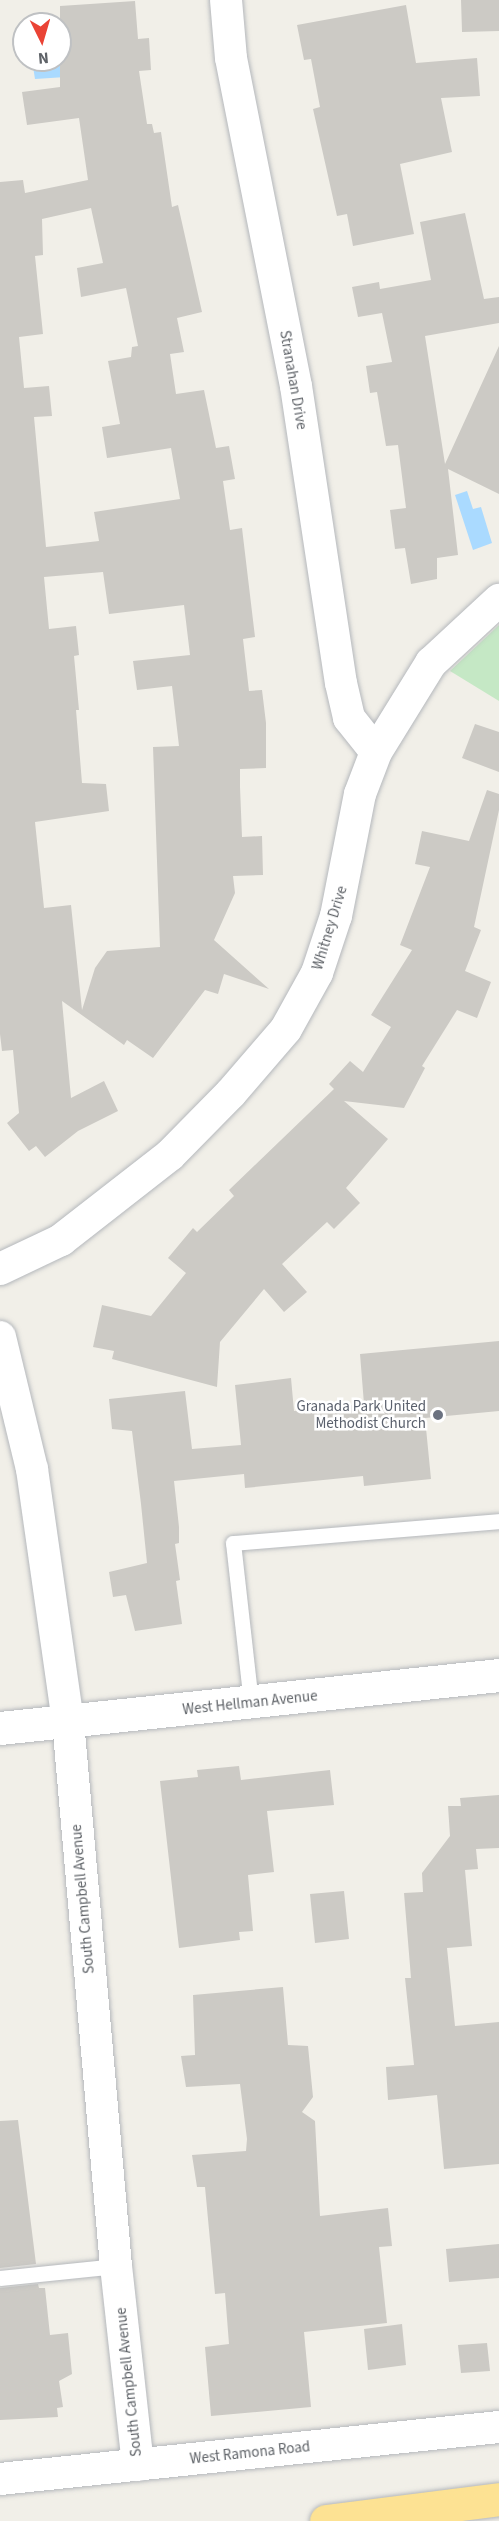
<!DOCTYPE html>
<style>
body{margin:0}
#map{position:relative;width:499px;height:2521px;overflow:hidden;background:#f1efe8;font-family:"Source Sans 3",sans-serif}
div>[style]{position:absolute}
.green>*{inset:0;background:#c5e8c5}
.water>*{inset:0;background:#aadaff}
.building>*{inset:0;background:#cccac5}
.roads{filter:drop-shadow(0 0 2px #b5b8bc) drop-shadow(0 0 2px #b5b8bc)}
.lane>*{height:15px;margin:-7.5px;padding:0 7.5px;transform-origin:7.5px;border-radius:7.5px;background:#fff}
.street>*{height:32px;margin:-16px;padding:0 16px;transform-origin:16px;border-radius:16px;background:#fff}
.secondary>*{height:33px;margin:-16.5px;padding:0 16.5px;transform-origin:16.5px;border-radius:16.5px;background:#fff}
.highway>*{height:33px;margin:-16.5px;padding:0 16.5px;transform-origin:16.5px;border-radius:16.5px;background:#fde293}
.dots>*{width:16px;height:16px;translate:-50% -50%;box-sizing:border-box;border:3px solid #fff;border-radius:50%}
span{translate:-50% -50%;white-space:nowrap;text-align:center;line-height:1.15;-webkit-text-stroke:5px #fff;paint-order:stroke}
.street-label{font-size:15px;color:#5f6368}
.worship-label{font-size:15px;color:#5b616d}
.right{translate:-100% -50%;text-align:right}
.north{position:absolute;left:12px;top:12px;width:60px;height:60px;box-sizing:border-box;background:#fff;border:2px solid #bfc1c3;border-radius:50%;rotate:175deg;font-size:16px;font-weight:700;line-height:24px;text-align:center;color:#5f6368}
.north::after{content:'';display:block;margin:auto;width:21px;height:27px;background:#ea4335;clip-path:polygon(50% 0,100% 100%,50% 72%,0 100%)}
</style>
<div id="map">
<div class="green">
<i style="clip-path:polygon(499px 625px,499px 701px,450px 671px)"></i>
</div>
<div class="water">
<i style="clip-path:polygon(32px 60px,60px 60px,81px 76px,35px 79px)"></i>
<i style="clip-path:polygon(467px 491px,473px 509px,481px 507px,492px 543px,473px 550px,455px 495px)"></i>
</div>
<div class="building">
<i style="clip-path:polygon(461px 0,499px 0,499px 31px,462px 32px)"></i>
<i style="clip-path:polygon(evenodd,135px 1px,138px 39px,149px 38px,151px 70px,139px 71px,147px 124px,152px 124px,154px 133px,161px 132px,172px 207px,178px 205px,202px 312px,177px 318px,184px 352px,170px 354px,176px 394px,204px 390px,216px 448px,229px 446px,235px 479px,223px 481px,230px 530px,242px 528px,255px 637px,243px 639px,249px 691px,262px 690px,266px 723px,266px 768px,240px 769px,240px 787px,242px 837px,262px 836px,263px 875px,233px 876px,235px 893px,214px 940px,269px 989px,224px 974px,218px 994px,205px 990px,153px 1058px,127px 1040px,124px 1045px,62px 1001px,71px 1098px,104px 1081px,118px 1111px,78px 1131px,45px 1157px,36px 1146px,29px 1151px,7px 1123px,19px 1113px,13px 1050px,2px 1051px,0 1034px,0 182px,23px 180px,25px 193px,88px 180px,79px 118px,27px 125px,22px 92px,60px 87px,60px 6px,135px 1px,91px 208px,103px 263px,77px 268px,81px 297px,126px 288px,138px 346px,132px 347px,131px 357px,108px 361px,120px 424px,102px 427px,107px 458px,171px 448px,180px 499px,94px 512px,99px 541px,46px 547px,34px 417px,52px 416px,49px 386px,24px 388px,19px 337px,43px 334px,35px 256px,43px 255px,42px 219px,91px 208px,135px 1px,103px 572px,109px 614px,184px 605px,190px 655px,133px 661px,137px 690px,172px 686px,179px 746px,153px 747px,160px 947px,107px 951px,95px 968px,82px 1010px,71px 905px,44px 908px,35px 822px,109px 811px,106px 784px,82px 783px,76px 710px,79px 710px,74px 656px,79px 655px,76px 626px,49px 629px,44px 577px,103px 572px)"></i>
<i style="clip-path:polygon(406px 5px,416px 63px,477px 58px,480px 96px,441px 98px,452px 152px,400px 164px,414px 234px,353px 246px,347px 214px,337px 216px,313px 109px,320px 107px,311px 59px,304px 60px,297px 25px)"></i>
<i style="clip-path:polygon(465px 213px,484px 299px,499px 297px,499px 323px,425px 336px,445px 464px,499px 346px,499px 494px,448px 469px,458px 555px,437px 558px,437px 579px,411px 584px,405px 548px,395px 549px,390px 510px,406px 508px,398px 445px,386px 446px,377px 392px,370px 393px,366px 366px,392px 362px,382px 313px,358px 317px,352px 287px,379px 282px,380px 289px,431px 280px,420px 222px)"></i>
<i style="clip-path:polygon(475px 724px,499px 732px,499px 772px,462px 758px)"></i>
<i style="clip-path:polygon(487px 790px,499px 794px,499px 810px,474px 927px,481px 930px,465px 971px,491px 982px,477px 1018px,457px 1010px,422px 1066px,425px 1068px,404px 1108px,344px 1101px,388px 1139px,346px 1188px,360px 1203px,334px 1229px,327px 1222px,282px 1264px,307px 1292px,284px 1312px,264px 1289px,220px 1342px,217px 1387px,112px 1359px,114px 1351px,93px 1347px,102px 1305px,151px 1316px,186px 1273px,168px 1258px,193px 1228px,197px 1232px,234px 1196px,229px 1190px,334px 1089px,329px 1084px,350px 1061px,363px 1072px,391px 1027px,371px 1015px,412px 950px,400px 945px,430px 867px,415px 864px,422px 831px,469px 841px)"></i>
<i style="clip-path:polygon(499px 1341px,499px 1411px,425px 1418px,431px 1479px,364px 1486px,363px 1476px,245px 1488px,244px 1474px,174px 1481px,179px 1527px,179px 1543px,175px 1544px,180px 1580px,176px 1581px,182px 1624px,135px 1631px,126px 1595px,113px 1597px,109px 1572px,147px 1563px,141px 1504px,132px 1431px,112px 1429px,109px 1399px,185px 1391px,192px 1449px,241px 1445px,235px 1385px,291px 1378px,294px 1411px,364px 1404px,360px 1354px)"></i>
<i style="clip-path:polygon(239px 1766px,241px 1780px,330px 1770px,334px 1805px,267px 1811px,274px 1872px,248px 1875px,253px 1931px,239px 1932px,240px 1940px,179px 1948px,160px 1781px,198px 1777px,197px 1770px)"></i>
<i style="clip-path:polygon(499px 1795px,499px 1848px,476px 1849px,478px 1869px,465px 1870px,472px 1946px,447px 1948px,455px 2026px,499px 2022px,499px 2164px,444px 2169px,437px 2095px,388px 2100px,386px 2067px,414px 2065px,405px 1978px,411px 1978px,404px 1893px,423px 1892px,422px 1873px,450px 1836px,448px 1806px,461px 1806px,460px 1798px)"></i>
<i style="clip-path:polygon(344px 1891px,349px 1939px,315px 1943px,310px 1894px)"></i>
<i style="clip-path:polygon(283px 1987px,288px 2045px,308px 2046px,313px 2097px,302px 2112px,315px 2121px,320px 2216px,388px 2208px,392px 2246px,379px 2247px,387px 2323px,304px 2332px,311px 2407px,211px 2416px,205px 2347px,229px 2344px,225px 2293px,215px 2294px,205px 2187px,197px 2187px,192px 2155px,246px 2151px,247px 2139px,240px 2084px,186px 2087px,181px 2056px,195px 2055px,193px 1995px)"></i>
<i style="clip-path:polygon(18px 2120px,36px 2264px,0 2268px,0 2121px)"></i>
<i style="clip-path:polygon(499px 2244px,499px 2278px,449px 2282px,446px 2249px)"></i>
<i style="clip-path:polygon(38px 2284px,39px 2288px,45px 2288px,50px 2335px,68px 2333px,72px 2374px,59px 2381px,63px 2407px,57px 2408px,58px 2417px,0 2420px,0 2288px)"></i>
<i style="clip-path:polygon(402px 2324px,406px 2365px,368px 2370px,364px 2329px)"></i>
<i style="clip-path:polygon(487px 2343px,490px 2371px,461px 2373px,458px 2345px)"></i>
</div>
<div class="roads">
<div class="lane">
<i style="left:251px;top:1703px;width:161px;rotate:-96.4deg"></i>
<i style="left:233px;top:1543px;width:267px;rotate:-4.7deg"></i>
<i style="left:0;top:2278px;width:117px;rotate:-5.9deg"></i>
</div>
<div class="street">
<i style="left:226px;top:0;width:58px;rotate:85.1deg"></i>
<i style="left:231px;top:58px;width:334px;rotate:78.8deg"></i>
<i style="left:296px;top:386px;width:300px;rotate:81.4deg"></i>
<i style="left:341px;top:683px;width:36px;rotate:77deg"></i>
<i style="left:349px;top:718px;width:43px;rotate:51.5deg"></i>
<i style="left:0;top:1269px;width:68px;rotate:-25.4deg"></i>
<i style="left:61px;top:1240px;width:138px;rotate:-37.9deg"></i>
<i style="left:170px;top:1155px;width:87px;rotate:-45.5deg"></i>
<i style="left:231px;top:1093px;width:84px;rotate:-49.3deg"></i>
<i style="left:286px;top:1029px;width:64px;rotate:-61deg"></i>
<i style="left:317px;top:973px;width:60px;rotate:-71.6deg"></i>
<i style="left:336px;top:916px;width:124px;rotate:-78.9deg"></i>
<i style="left:360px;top:794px;width:45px;rotate:-69.1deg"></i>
<i style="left:376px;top:752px;width:105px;rotate:-58.3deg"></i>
<i style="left:431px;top:663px;width:93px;rotate:-42.8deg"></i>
<i style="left:0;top:1337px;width:136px;rotate:76.4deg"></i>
<i style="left:32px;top:1469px;width:255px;rotate:81.9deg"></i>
<i style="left:68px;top:1721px;width:547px;rotate:84.97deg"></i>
<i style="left:116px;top:2266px;width:200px;rotate:83.7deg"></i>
<i style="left:0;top:2479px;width:502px;rotate:-5.95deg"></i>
</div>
<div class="secondary">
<i style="left:0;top:1728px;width:502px;rotate:-6.06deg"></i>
</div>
<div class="highway">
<i style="left:326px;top:2521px;width:174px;rotate:-7.2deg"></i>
</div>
</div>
<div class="dots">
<i style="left:438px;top:1415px;background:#6b7280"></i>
</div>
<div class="street-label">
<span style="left:293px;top:380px;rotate:80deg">Stranahan Drive</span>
<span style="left:330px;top:928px;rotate:-73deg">Whitney Drive</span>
<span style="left:250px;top:1703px;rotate:-6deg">West Hellman Avenue</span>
<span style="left:83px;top:1899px;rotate:-95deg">South Campbell Avenue</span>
<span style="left:129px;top:2382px;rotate:-96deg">South Campbell Avenue</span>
<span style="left:250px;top:2453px;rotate:-6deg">West Ramona Road</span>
</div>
<div class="worship-label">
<span class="right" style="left:426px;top:1415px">Granada Park United<br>Methodist Church</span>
</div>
<div class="north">N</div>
</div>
